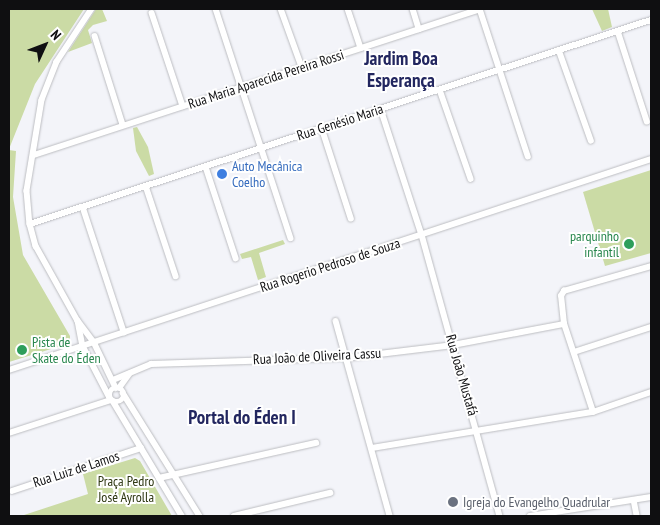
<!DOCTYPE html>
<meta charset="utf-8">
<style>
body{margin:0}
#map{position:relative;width:660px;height:525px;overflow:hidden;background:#f3f4f9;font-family:"PT Sans Narrow",sans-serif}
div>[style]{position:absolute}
.green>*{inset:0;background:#cbdba5}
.stream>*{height:2px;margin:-1px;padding:0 1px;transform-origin:1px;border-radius:1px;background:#5fe4ef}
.roads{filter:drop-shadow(0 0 1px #bcbdc1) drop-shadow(0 0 1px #bcbdc1)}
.street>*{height:5.5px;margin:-2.75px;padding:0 2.75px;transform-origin:2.75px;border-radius:2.75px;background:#fff}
.street>.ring{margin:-2.75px;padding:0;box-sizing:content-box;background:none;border:5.5px solid #fff;border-radius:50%}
.dots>*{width:14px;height:14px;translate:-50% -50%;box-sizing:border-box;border:2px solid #fff;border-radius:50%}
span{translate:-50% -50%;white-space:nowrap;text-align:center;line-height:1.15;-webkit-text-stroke:4px #fff;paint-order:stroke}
.street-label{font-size:14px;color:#0f0f11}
.shop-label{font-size:14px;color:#366cbe}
.left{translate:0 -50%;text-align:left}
.leisure-label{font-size:14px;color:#27864d}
.right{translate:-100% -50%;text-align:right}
.park-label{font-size:14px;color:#2d3611}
.worship-label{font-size:14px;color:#5b616d}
.district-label{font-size:19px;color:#22265f;font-weight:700}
.frame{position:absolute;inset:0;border:10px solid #0f0f11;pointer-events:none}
.north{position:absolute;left:20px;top:20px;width:50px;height:50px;-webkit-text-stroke:4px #fff;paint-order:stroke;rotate:47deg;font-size:14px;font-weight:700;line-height:20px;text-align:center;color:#0f0f11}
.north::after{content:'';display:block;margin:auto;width:18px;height:22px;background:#0f0f11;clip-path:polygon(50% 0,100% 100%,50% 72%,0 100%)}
</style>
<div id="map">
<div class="green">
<i style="clip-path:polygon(9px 9px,84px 9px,35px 84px,9px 149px)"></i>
<i style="clip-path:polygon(96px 9px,102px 9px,107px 21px,93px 25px,88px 30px,92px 43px,68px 52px)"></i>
<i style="clip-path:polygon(592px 9px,608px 9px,612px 27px,602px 31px)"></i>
<i style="clip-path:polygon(137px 127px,148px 147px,154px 174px,149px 176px,136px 151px,133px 128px)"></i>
<i style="clip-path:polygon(9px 150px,16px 151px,13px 197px,23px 255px,70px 336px,70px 342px,64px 345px,9px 362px)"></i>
<i style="clip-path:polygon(651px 170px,651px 253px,605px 266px,583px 192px)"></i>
<i style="clip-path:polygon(283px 240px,285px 244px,259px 253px,266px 277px,258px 280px,251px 257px,242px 259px,240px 254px)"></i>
<i style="clip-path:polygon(135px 458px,140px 461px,172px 516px,21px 516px,88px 494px,83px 474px)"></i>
</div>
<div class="stream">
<i style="left:9px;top:16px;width:2px;rotate:90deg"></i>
<i style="left:9px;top:25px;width:18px;rotate:90deg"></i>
</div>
<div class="roads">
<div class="street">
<i style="left:92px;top:9px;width:64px;rotate:123.4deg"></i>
<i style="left:57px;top:62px;width:41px;rotate:111.5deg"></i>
<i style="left:42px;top:100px;width:92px;rotate:99.4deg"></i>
<i style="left:27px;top:191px;width:33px;rotate:85deg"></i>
<i style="left:30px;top:224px;width:23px;rotate:75deg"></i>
<i style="left:36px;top:246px;width:86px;rotate:60.8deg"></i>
<i style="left:78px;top:321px;width:26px;rotate:53deg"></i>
<i style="left:94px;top:342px;width:51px;rotate:64.4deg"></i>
<i style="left:216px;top:9px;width:241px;rotate:71.9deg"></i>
<i style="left:281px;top:9px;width:62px;rotate:70.1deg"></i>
<i style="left:348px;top:9px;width:41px;rotate:71.6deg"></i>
<i style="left:413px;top:9px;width:21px;rotate:73deg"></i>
<i style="left:480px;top:9px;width:155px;rotate:71.9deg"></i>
<i style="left:152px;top:13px;width:98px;rotate:71.6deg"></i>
<i style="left:618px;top:31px;width:95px;rotate:72.1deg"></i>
<i style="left:95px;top:36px;width:93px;rotate:72.5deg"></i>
<i style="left:559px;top:50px;width:96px;rotate:70.4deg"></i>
<i style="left:440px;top:90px;width:94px;rotate:70.8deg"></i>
<i style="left:381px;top:109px;width:133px;rotate:72deg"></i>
<i style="left:422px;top:235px;width:292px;rotate:74.5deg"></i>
<i style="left:322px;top:128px;width:95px;rotate:72.1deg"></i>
<i style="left:34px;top:155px;width:469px;rotate:-18.1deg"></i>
<i style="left:206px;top:167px;width:96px;rotate:71.8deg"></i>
<i style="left:146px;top:186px;width:95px;rotate:71.6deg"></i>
<i style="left:83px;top:207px;width:132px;rotate:71.8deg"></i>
<i style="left:30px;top:224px;width:654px;rotate:-18.19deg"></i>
<i style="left:78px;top:321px;width:25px;rotate:79deg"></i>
<i style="left:83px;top:346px;width:59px;rotate:62.6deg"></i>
<i style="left:336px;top:321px;width:202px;rotate:74.5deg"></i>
<i style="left:574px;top:352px;width:81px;rotate:-18deg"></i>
<i style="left:9px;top:370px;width:676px;rotate:-18.19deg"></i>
<i style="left:113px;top:380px;width:41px;rotate:-22.8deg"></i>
<i style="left:151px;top:364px;width:195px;rotate:-1.8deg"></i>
<i style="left:346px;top:358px;width:108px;rotate:-6.9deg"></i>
<i style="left:453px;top:345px;width:113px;rotate:-10.7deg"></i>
<i style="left:119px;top:388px;width:17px;rotate:-54deg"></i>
<i class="ring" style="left:110px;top:388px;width:8.5px;height:8.5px"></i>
<i style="left:123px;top:393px;width:145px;rotate:58deg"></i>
<i style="left:113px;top:401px;width:134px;rotate:59deg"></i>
<i style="left:593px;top:412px;width:93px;rotate:-108.2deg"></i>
<i style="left:564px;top:324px;width:28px;rotate:-96deg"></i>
<i style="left:561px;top:296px;width:6px;rotate:-59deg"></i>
<i style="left:564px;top:291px;width:91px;rotate:-16deg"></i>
<i style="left:9px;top:433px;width:107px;rotate:-17.9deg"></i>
<i style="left:372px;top:448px;width:224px;rotate:-9.3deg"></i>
<i style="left:593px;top:412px;width:61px;rotate:-19deg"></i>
<i style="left:159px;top:478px;width:161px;rotate:-12.6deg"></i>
<i style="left:12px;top:491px;width:136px;rotate:-18.4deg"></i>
<i style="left:634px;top:500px;width:16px;rotate:79deg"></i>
<i style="left:234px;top:516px;width:99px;rotate:-13.5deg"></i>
<i style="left:530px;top:516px;width:122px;rotate:-8.9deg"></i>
</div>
</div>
<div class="dots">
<i style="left:222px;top:174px;background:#3f7fe0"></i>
<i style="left:629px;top:244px;background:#2e9e5b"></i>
<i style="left:22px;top:350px;background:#2e9e5b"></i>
<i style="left:453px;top:502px;background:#6b7280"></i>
</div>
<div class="street-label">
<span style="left:266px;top:79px;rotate:-18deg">Rua Maria Aparecida Pereira Rossi</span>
<span style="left:340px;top:122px;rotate:-18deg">Rua Genésio Maria</span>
<span style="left:330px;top:265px;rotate:-18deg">Rua Rogerio Pedroso de Souza</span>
<span style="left:317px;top:356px;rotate:-3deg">Rua João de Oliveira Cassu</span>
<span style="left:462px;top:375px;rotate:74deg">Rua João Mustafá</span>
<span style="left:76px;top:469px;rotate:-18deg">Rua Luiz de Lamos</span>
</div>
<div class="shop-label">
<span class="left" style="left:232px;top:174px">Auto Mecânica<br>Coelho</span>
</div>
<div class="leisure-label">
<span class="right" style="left:619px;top:244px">parquinho<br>infantil</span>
<span class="left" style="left:32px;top:350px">Pista de<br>Skate do Éden</span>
</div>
<div class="park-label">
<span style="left:126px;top:489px">Praça Pedro<br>José Ayrolla</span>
</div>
<div class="worship-label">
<span class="left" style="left:463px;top:502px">Igreja do Evangelho Quadrular</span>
</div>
<div class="district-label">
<span style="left:401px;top:70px">Jardim Boa<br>Esperança</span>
<span style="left:242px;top:418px">Portal do Éden I</span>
</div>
<div class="frame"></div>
<div class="north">N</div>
</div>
